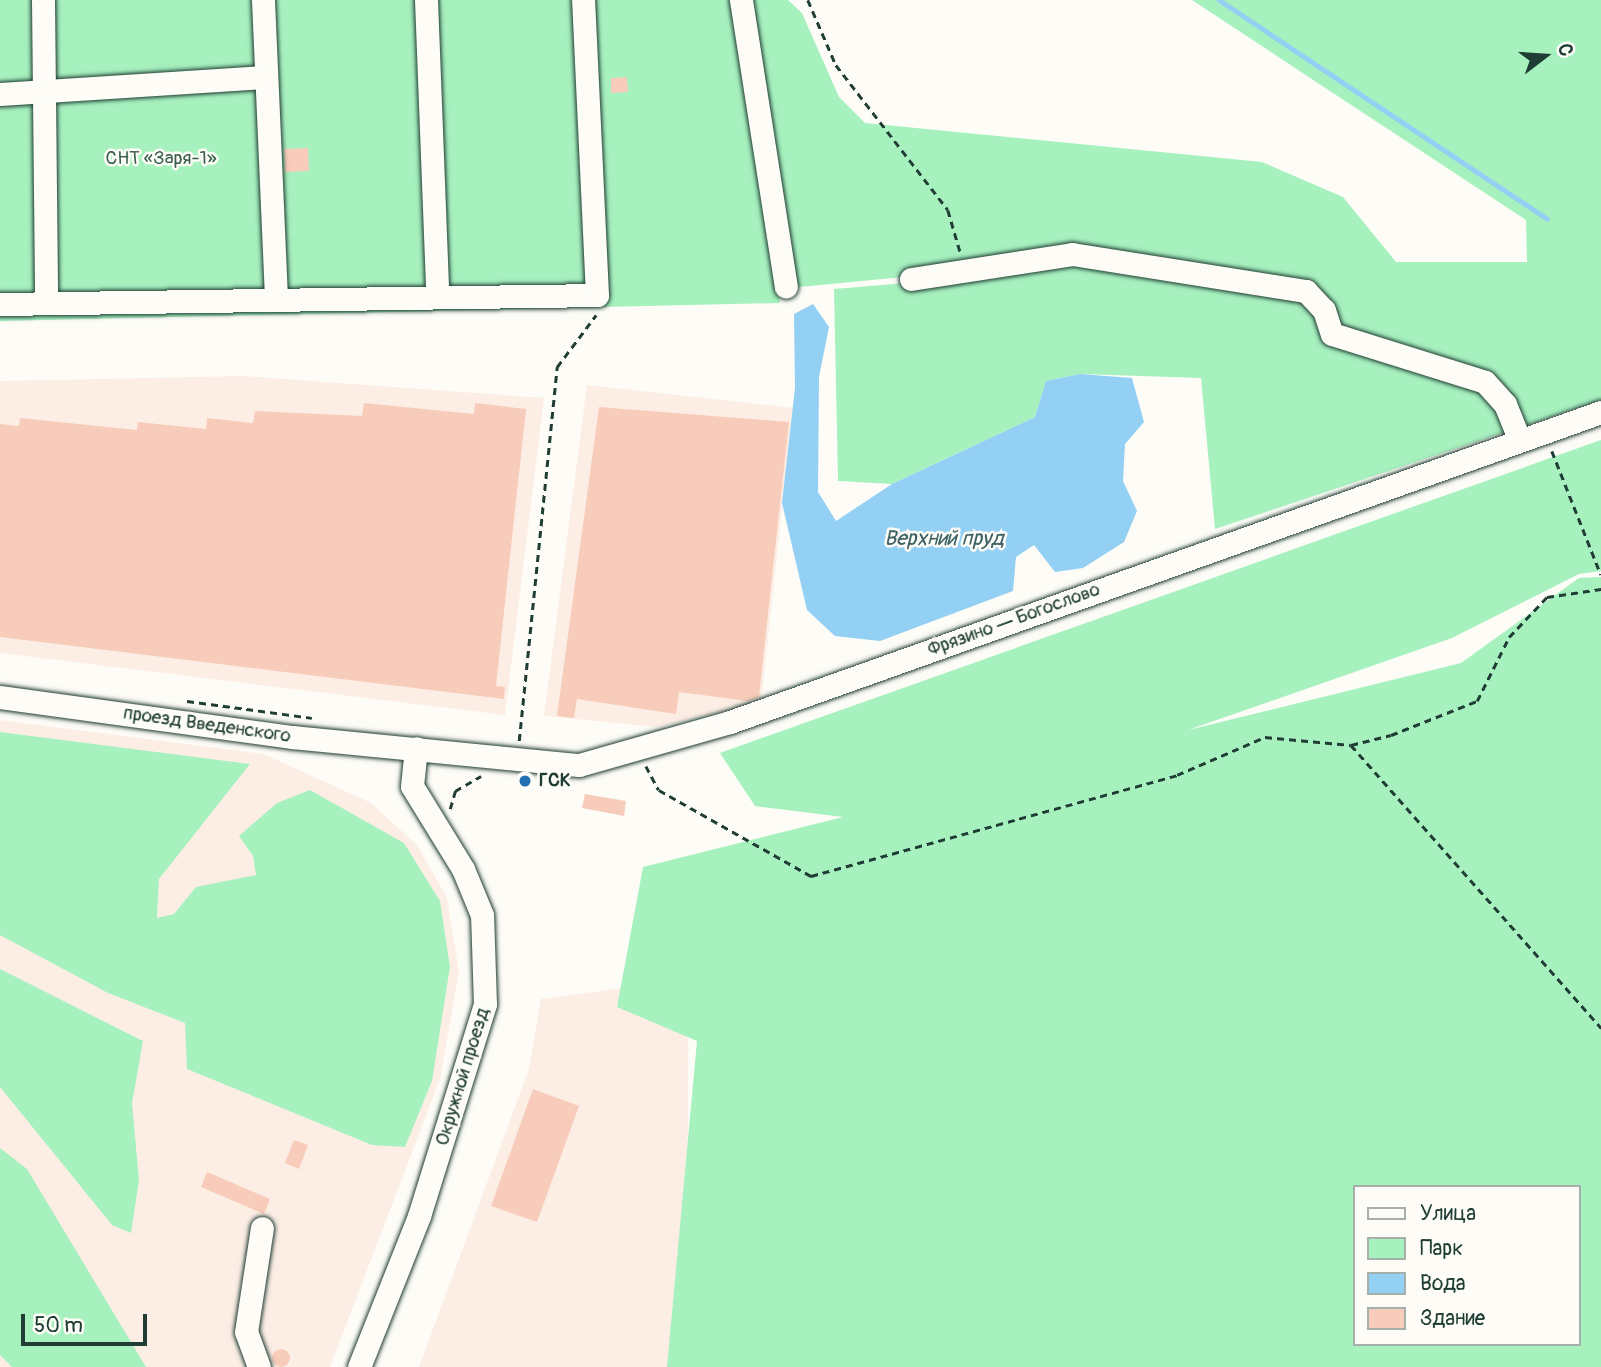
<!DOCTYPE html>
<meta charset="utf-8">
<style>
body{margin:0}
#map{position:relative;width:1601px;height:1367px;overflow:hidden;background:#fdfcf7;font-family:Pangolin,sans-serif}
div>[style]{position:absolute}
.built>*{inset:0;background:#fceee5}
.green>*{inset:0;background:#a7f1bf}
.water>*{inset:0;background:#94cff4}
.stream>*{height:5px;margin:-2.5px;padding:0 2.5px;transform-origin:2.5px;border-radius:2.5px;background:#94cff4}
.building>*{inset:0;background:#f8ccba}
.round{border-radius:50%}
.path>*{height:2.5px;margin-top:-1.25px;transform-origin:0;background:repeating-linear-gradient(90deg,#1f3d34 0 7px,transparent 0 12px)}
.roads{filter:drop-shadow(0 0 2px #1f3d34) drop-shadow(0 0 2px #1f3d34)}
.minor>*{height:23px;margin:-11.5px;padding:0 11.5px;transform-origin:11.5px;border-radius:11.5px;background:#fdfcf7}
.dots>*{width:19px;height:19px;translate:-50% -50%;box-sizing:border-box;border:4px solid #fdfcf7;border-radius:50%}
span{translate:-50% -50%;white-space:nowrap;text-align:center;line-height:1.15;-webkit-text-stroke:5px #fdfcf7;paint-order:stroke}
.park-label{font-size:19px;color:#3a6150}
.street-label{font-size:19px;color:#1f3d34}
.poi-label{font-size:19px;color:#1f3d34;font-weight:700}
.left{translate:0 -50%;text-align:left}
.water-label{font-size:21px;color:#3c6264;font-style:italic}
.legend{position:absolute;left:1353px;top:1185px;width:228px;height:161px;box-sizing:border-box;background:#fdfcf7;border:2px solid #a4b0a9;margin:0;padding:9px 12px;list-style:none;font-size:21px;color:#1f3d34}
.legend li{display:flex;align-items:center;gap:14px;height:35px}
.legend b{width:35px;border:2px solid #a4b0a9}
.north{position:absolute;left:1510px;top:21px;width:70px;height:70px;-webkit-text-stroke:5px #fdfcf7;paint-order:stroke;rotate:73deg;font-size:19px;font-weight:700;line-height:28px;text-align:center;color:#1f3d34}
.north::after{content:'';display:block;margin:auto;width:24px;height:32px;background:#1f3d34;clip-path:polygon(50% 0,100% 100%,50% 72%,0 100%)}
.scale{position:absolute;left:21px;top:1314px;width:126px;height:32px;box-sizing:border-box;border:4px solid #1f3d34;border-top:0;padding-left:9px;font-size:21px;line-height:24px;white-space:nowrap;color:#1f3d34;-webkit-text-stroke:5px #fdfcf7;paint-order:stroke}
</style>
<div id="map">
<div class="built">
<i style="clip-path:polygon(244px 376px,544px 398px,505px 715px,0 653px,0 381px)"></i>
<i style="clip-path:polygon(587px 385px,793px 408px,761px 703px,657px 727px,544px 716px)"></i>
<i style="clip-path:polygon(0 720px,264px 754px,371px 803px,417px 845px,447px 898px,459px 971px,440px 1079px,330px 1367px,0 1367px)"></i>
<i style="clip-path:polygon(632px 987px,688px 1017px,687px 1367px,419px 1367px,529px 1069px,541px 999px)"></i>
</div>
<div class="green">
<i style="clip-path:polygon(0 0,788px 0,802px 13px,839px 97px,865px 123px,1262px 162px,1343px 197px,1396px 262px,1527px 262px,1526px 220px,1192px 0,1601px 0,1601px 400px,1215px 529px,1201px 378px,1080px 374px,1046px 381px,1035px 417px,892px 484px,838px 481px,834px 289px,906px 283px,903px 277px,779px 289px,780px 303px,0 321px)"></i>
<i style="clip-path:polygon(evenodd,1601px 440px,1601px 571px,1579px 574px,1452px 638px,1188px 730px,1461px 663px,1579px 578px,1601px 577px,1601px 1367px,667px 1367px,697px 1041px,617px 1007px,643px 867px,843px 817px,755px 806px,720px 753px,1601px 440px,1354px 1187px,1578px 1187px,1578px 1344px,1354px 1344px,1354px 1187px)"></i>
<i style="clip-path:polygon(0 732px,250px 764px,159px 879px,157px 918px,174px 914px,196px 887px,256px 875px,253px 856px,239px 836px,277px 803px,310px 790px,404px 843px,440px 901px,450px 967px,432px 1081px,405px 1147px,372px 1145px,187px 1069px,185px 1023px,108px 993px,0 935px)"></i>
<i style="clip-path:polygon(0 969px,143px 1041px,132px 1103px,139px 1180px,131px 1233px,112px 1225px,0 1087px)"></i>
<i style="clip-path:polygon(0 1148px,27px 1169px,146px 1367px,12px 1367px,0 1355px)"></i>
</div>
<div class="water">
<i style="clip-path:polygon(813px 304px,829px 327px,819px 377px,818px 492px,836px 521px,892px 484px,1035px 417px,1046px 381px,1080px 374px,1132px 378px,1144px 422px,1125px 444px,1123px 481px,1137px 511px,1124px 542px,1083px 568px,1055px 572px,1034px 545px,1016px 557px,1013px 591px,880px 641px,835px 636px,807px 610px,782px 503px,795px 388px,794px 314px)"></i>
</div>
<div class="stream">
<i style="left:1219px;top:0;width:394px;rotate:33.7deg"></i>
</div>
<div class="building">
<i style="clip-path:polygon(627px 77px,628px 92px,611px 93px,611px 78px)"></i>
<i style="clip-path:polygon(308px 148px,309px 171px,285px 172px,284px 149px)"></i>
<i style="clip-path:polygon(364px 403px,474px 414px,475px 403px,526px 409px,496px 686px,505px 687px,504px 699px,0 637px,0 424px,19px 426px,20px 418px,137px 430px,138px 422px,206px 429px,207px 418px,253px 423px,255px 411px,362px 416px)"></i>
<i style="clip-path:polygon(599px 407px,789px 422px,759px 697px,747px 701px,679px 692px,676px 714px,577px 699px,574px 718px,557px 716px)"></i>
<i style="clip-path:polygon(585px 794px,626px 801px,624px 816px,582px 808px)"></i>
<i style="clip-path:polygon(533px 1089px,579px 1106px,537px 1222px,491px 1206px)"></i>
<i style="clip-path:polygon(294px 1140px,308px 1145px,299px 1169px,285px 1163px)"></i>
<i style="clip-path:polygon(207px 1172px,270px 1199px,264px 1214px,201px 1187px)"></i>
<i class="round" style="left:272px;top:1349px;width:18px;height:18px"></i>
</div>
<div class="path">
<i style="left:808px;top:0;width:71px;rotate:66.7deg"></i>
<i style="left:836px;top:65px;width:183px;rotate:52.3deg"></i>
<i style="left:948px;top:210px;width:43px;rotate:73.7deg"></i>
<i style="left:1552px;top:451px;width:133px;rotate:68.4deg"></i>
<i style="left:187px;top:701px;width:126px;rotate:7.7deg"></i>
<i style="left:519px;top:741px;width:376px;rotate:-84.2deg"></i>
<i style="left:557px;top:367px;width:65px;rotate:-53.1deg"></i>
<i style="left:1351px;top:745px;width:378px;rotate:48.5deg"></i>
<i style="left:646px;top:766px;width:27px;rotate:62deg"></i>
<i style="left:659px;top:790px;width:175px;rotate:29.5deg"></i>
<i style="left:811px;top:876px;width:380px;rotate:-15.4deg"></i>
<i style="left:1177px;top:775px;width:96px;rotate:-23.4deg"></i>
<i style="left:1265px;top:737px;width:86px;rotate:5.3deg"></i>
<i style="left:1351px;top:745px;width:41px;rotate:-14deg"></i>
<i style="left:1391px;top:735px;width:92px;rotate:-21.6deg"></i>
<i style="left:1477px;top:701px;width:72px;rotate:-63.4deg"></i>
<i style="left:1509px;top:637px;width:55px;rotate:-46.5deg"></i>
<i style="left:1547px;top:597px;width:55px;rotate:-8.4deg"></i>
<i style="left:450px;top:809px;width:19px;rotate:-74deg"></i>
<i style="left:455px;top:791px;width:30px;rotate:-30deg"></i>
</div>
<div class="roads">
<div class="minor">
<i style="left:43px;top:0;width:302px;rotate:89.4deg"></i>
<i style="left:263px;top:0;width:298px;rotate:87.5deg"></i>
<i style="left:426px;top:0;width:293px;rotate:87.8deg"></i>
<i style="left:741px;top:0;width:290px;rotate:81.1deg"></i>
<i style="left:0;top:94px;width:265px;rotate:-3.7deg"></i>
<i style="left:911px;top:279px;width:163px;rotate:-8.8deg"></i>
<i style="left:1072px;top:254px;width:237px;rotate:9deg"></i>
<i style="left:1306px;top:291px;width:26px;rotate:47deg"></i>
<i style="left:1324px;top:310px;width:25px;rotate:72deg"></i>
<i style="left:1332px;top:334px;width:160px;rotate:17.4deg"></i>
<i style="left:1485px;top:382px;width:30px;rotate:48deg"></i>
<i style="left:1505px;top:404px;width:38px;rotate:68deg"></i>
<i style="left:0;top:304px;width:597px;rotate:-0.86deg"></i>
<i style="left:597px;top:295px;width:295px;rotate:-92.7deg"></i>
<i style="left:0;top:697px;width:295px;rotate:7.8deg"></i>
<i style="left:292px;top:737px;width:288px;rotate:5.6deg"></i>
<i style="left:579px;top:765px;width:157px;rotate:-15.9deg"></i>
<i style="left:730px;top:722px;width:925px;rotate:-19.59deg"></i>
<i style="left:259px;top:1367px;width:37px;rotate:-110deg"></i>
<i style="left:246px;top:1332px;width:105px;rotate:-81.3deg"></i>
<i style="left:359px;top:1367px;width:162px;rotate:-68.3deg"></i>
<i style="left:419px;top:1216px;width:222px;rotate:-72.7deg"></i>
<i style="left:485px;top:1004px;width:89px;rotate:-91.9deg"></i>
<i style="left:482px;top:915px;width:50px;rotate:-112.4deg"></i>
<i style="left:463px;top:869px;width:97px;rotate:-121.6deg"></i>
<i style="left:412px;top:786px;width:38px;rotate:-84deg"></i>
</div>
</div>
<div class="dots">
<i style="left:525px;top:781px;background:#1f6fb2"></i>
</div>
<div class="park-label">
<span style="left:161px;top:159px">СНТ «Заря-1»</span>
</div>
<div class="street-label">
<span style="left:1014px;top:620px;rotate:-20deg">Фрязино — Богослово</span>
<span style="left:207px;top:725px;rotate:8deg">проезд Введенского</span>
<span style="left:463px;top:1077px;rotate:-73deg">Окружной проезд</span>
</div>
<div class="poi-label">
<span class="left" style="left:539px;top:781px">ГСК</span>
</div>
<div class="water-label">
<span style="left:944px;top:539px">Верхний пруд</span>
</div>
<ul class="legend">
<li><b style="height:9px;background:#fdfcf7"></b>Улица</li>
<li><b style="height:19px;background:#a7f1bf"></b>Парк</li>
<li><b style="height:19px;background:#94cff4"></b>Вода</li>
<li><b style="height:19px;background:#f8ccba"></b>Здание</li>
</ul>
<div class="north">С</div>
<div class="scale">50 m</div>
</div>
